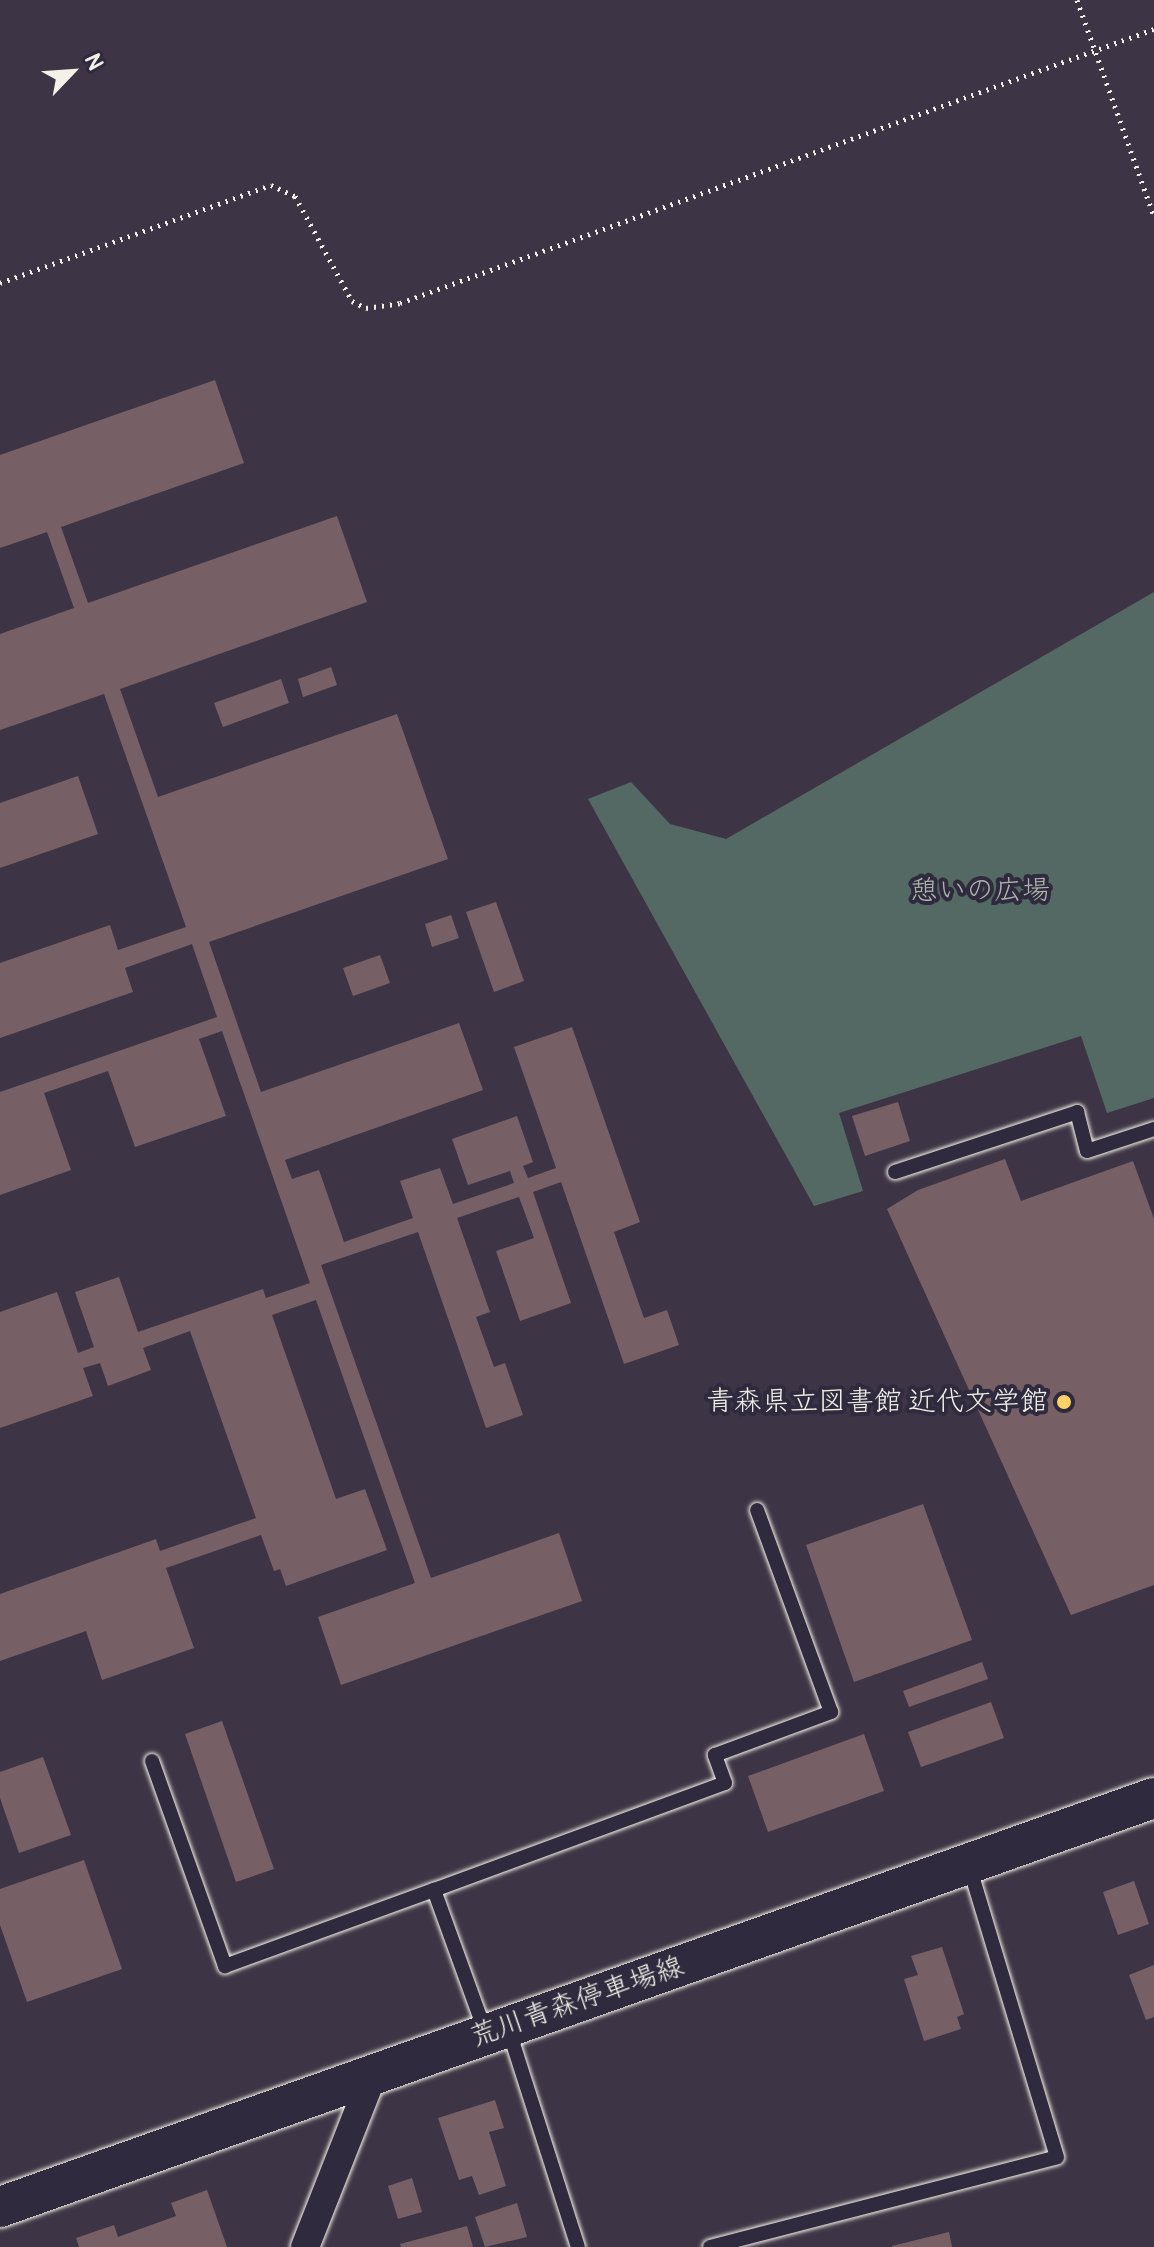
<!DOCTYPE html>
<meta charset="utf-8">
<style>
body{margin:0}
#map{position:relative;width:1154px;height:2247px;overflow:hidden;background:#3d3545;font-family:Pangolin,"Klee One",sans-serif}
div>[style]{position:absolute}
.green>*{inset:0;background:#546964}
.building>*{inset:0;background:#776065}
.path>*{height:5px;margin-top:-2.5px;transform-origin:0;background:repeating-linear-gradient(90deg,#f4f1e8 0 2px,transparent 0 8px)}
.roads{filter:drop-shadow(0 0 2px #f4f1e8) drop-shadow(0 0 2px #f4f1e8)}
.lane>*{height:14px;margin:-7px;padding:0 7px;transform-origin:7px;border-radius:7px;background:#2f2a3d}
.street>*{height:28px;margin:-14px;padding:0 14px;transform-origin:14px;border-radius:14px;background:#2f2a3d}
.secondary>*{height:40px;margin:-20px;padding:0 20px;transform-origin:20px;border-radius:20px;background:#2f2a3d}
.dots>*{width:22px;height:22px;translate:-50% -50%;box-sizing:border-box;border:4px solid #2f2a3d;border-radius:50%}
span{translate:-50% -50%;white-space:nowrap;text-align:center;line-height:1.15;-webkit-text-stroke:8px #2f2a3d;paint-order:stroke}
.park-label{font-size:28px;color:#acb4ad}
.poi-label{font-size:28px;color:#f4f1e8}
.right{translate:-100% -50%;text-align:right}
.street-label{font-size:28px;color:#f4f1e8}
.north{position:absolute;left:32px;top:32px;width:80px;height:80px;-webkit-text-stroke:6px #2f2a3d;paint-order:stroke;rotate:65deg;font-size:22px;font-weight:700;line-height:32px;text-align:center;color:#f4f1e8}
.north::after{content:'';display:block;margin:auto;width:28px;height:36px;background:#f4f1e8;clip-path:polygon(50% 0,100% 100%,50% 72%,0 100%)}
</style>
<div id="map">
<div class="green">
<i style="clip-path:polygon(1154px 592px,1154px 1098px,1107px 1113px,1081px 1036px,839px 1113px,863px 1191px,814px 1206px,588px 799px,631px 782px,670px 824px,726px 839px)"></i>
</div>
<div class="building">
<i style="clip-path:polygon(215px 380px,244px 463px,61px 527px,88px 603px,337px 516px,367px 602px,120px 689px,158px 797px,397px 714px,448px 859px,209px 942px,261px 1092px,459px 1023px,483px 1090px,285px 1160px,292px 1179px,319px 1170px,344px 1242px,413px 1218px,400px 1181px,440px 1168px,453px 1204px,514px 1183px,510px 1171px,468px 1185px,452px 1139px,517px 1116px,533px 1162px,523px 1166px,528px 1178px,556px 1168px,514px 1047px,572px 1027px,640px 1222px,614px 1232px,644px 1318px,667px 1310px,679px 1345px,624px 1364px,561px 1182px,533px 1192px,571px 1303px,520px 1321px,496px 1251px,534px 1238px,519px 1197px,457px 1218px,490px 1312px,476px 1317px,494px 1367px,505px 1363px,523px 1415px,486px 1428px,418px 1232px,321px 1265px,431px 1578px,559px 1533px,582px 1601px,341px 1685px,318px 1617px,415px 1583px,316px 1300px,272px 1315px,336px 1499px,365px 1489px,387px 1550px,286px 1586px,280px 1569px,274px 1571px,261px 1535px,166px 1568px,194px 1648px,102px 1680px,86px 1631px,0 1661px,0 1594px,156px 1539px,160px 1551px,256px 1518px,190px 1331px,143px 1348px,151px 1370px,108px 1386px,100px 1363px,83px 1368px,93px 1396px,0 1428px,0 1312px,57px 1292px,78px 1353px,94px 1347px,75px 1292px,119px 1277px,138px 1332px,263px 1289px,266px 1298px,310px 1283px,222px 1031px,199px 1039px,226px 1116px,135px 1147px,108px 1071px,44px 1093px,71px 1170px,0 1195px,0 1092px,217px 1017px,192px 944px,125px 968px,133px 992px,0 1038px,0 963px,110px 925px,118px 950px,186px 927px,104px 694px,0 730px,0 634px,74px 608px,47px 532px,0 548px,0 455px)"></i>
<i style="clip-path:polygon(331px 667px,337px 685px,303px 697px,298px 679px)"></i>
<i style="clip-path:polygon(281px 679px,289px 703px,223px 727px,214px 703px)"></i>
<i style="clip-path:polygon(78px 776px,98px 834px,0 868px,0 803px)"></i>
<i style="clip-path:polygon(496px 902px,524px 981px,494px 992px,466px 912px)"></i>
<i style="clip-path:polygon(451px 915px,459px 938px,432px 947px,425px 924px)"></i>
<i style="clip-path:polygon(380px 955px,390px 983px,353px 996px,343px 968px)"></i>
<i style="clip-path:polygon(898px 1102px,910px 1141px,865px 1156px,852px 1116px)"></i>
<i style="clip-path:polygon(1005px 1159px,1021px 1201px,1133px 1161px,1154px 1219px,1154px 1585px,1071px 1615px,887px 1209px,918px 1190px)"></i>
<i style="clip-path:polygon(923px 1504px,972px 1640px,854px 1682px,806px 1545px)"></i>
<i style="clip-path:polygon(982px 1662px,988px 1679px,909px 1707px,903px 1691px)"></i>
<i style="clip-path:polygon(991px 1702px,1004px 1738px,921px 1767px,908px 1732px)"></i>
<i style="clip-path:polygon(222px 1721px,274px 1869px,236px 1882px,185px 1734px)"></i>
<i style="clip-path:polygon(864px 1734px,884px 1791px,768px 1832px,748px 1776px)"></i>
<i style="clip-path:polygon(43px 1757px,71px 1835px,19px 1853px,0 1798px,0 1772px)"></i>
<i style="clip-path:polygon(84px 1860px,122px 1969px,27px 2002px,0 1925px,0 1889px)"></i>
<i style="clip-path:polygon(1134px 1881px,1149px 1924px,1118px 1935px,1103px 1892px)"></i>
<i style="clip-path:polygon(942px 1947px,964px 2014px,957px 2017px,961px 2029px,924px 2041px,904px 1979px,918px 1975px,911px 1956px)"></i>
<i style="clip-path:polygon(1154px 1965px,1154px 2017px,1146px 2020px,1129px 1975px)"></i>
<i style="clip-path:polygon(495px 2100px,504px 2128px,489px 2132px,506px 2186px,479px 2195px,472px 2176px,459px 2180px,438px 2118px)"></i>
<i style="clip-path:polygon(412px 2178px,422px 2212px,398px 2219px,388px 2186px)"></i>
<i style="clip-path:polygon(207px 2190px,227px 2247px,79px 2247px,76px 2238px,114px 2225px,118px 2237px,176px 2216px,171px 2203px)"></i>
<i style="clip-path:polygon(517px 2203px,527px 2237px,485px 2247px,475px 2217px)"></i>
<i style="clip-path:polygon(467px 2226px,473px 2247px,401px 2247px,400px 2244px)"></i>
<i style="clip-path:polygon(949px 2232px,952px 2247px,892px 2247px,892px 2246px)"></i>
</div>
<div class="path">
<i style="left:1077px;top:0;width:229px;rotate:70.4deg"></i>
<i style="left:0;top:283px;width:288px;rotate:-19.9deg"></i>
<i style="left:271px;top:185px;width:26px;rotate:25deg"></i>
<i style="left:295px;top:196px;width:119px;rotate:61.5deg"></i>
<i style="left:352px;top:301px;width:16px;rotate:27deg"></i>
<i style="left:366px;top:308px;width:34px;rotate:-8deg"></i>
<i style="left:400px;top:303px;width:802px;rotate:-19.97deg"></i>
</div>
<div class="roads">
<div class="lane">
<i style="left:895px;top:1172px;width:192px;rotate:-18.2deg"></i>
<i style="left:1077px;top:1112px;width:40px;rotate:75.6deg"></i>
<i style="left:1087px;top:1151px;width:71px;rotate:-18.2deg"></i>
<i style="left:152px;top:1761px;width:218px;rotate:70.4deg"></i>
<i style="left:225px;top:1966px;width:222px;rotate:-20deg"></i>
<i style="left:434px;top:1890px;width:153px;rotate:70.1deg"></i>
<i style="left:434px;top:1890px;width:310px;rotate:-20.2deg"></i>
<i style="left:725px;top:1783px;width:30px;rotate:-110deg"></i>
<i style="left:715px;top:1755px;width:124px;rotate:-20.3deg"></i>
<i style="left:831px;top:1712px;width:215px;rotate:-110.1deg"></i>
<i style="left:509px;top:2031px;width:227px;rotate:72.3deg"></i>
<i style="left:710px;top:2247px;width:358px;rotate:-14.5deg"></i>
<i style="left:1057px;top:2157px;width:302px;rotate:-106.8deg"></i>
</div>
<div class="street">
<i style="left:305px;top:2247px;width:186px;rotate:-68.5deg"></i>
</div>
<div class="secondary">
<i style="left:0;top:2207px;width:1224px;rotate:-19.52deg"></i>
</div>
</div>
<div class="dots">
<i style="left:1064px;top:1402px;background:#ffd166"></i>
</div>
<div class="park-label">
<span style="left:980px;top:891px">憩いの広場</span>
</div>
<div class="poi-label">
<span class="right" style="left:1048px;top:1402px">青森県立図書館 近代文学館</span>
</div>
<div class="street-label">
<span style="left:577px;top:2002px;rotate:-19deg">荒川青森停車場線</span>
</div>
<div class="north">N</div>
</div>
